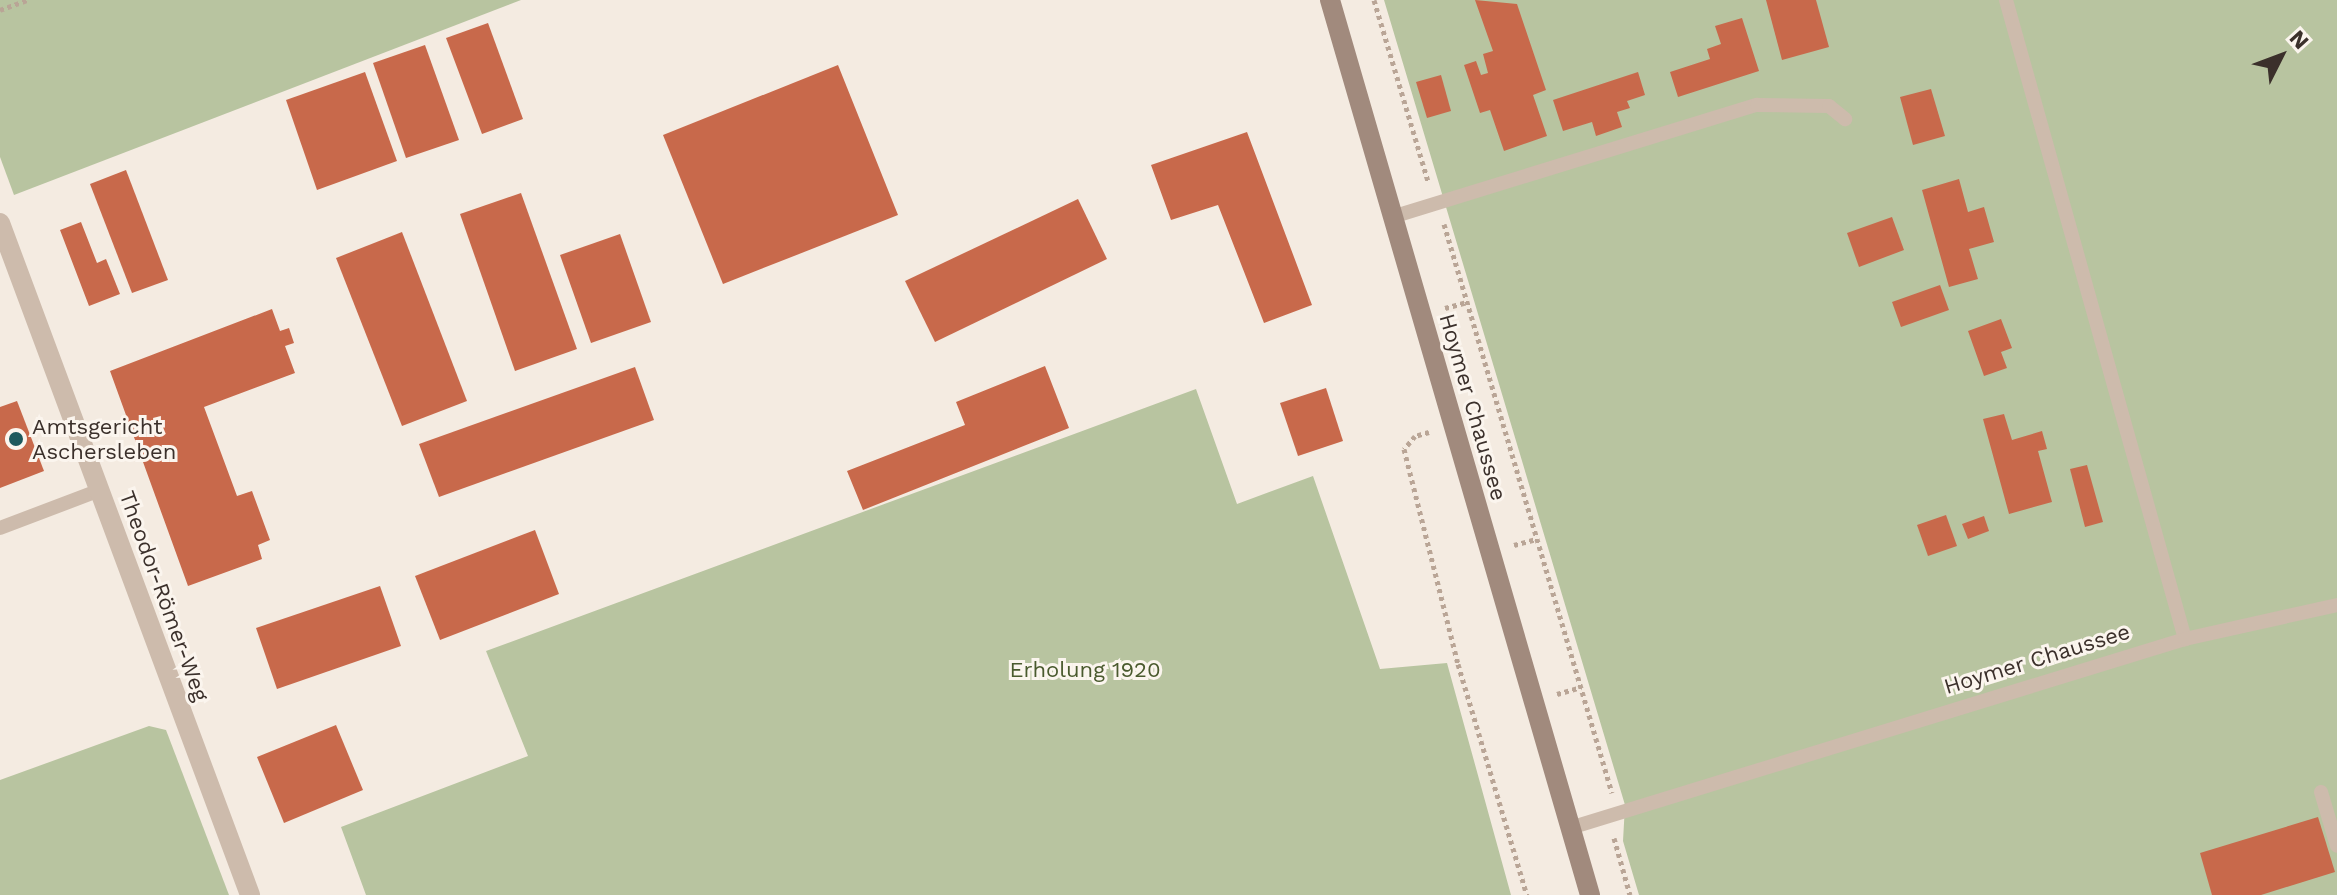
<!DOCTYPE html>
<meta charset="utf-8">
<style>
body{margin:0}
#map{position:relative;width:2337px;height:895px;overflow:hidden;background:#f4ebe1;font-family:"Work Sans",sans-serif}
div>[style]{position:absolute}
.green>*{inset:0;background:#b8c4a0}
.building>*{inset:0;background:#c8694b}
.path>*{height:5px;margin-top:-2.5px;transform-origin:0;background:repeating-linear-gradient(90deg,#b9a596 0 4px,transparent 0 8px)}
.lane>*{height:14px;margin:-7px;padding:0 7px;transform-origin:7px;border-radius:7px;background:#cdbbac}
.street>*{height:20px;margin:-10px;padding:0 10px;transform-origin:10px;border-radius:10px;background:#cdbbac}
.secondary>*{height:20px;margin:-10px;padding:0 10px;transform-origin:10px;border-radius:10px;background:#a18a7d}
.dots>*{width:22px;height:22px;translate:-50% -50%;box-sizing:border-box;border:4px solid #fbf5ee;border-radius:50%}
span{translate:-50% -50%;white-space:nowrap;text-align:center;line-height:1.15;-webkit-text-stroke:6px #fbf5ee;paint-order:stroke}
.street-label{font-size:22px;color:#3b302b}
.poi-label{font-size:22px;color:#3b302b}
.left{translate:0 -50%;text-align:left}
.park-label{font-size:22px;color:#4a5a2e}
.north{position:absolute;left:2241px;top:16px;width:80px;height:80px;-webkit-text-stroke:6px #fbf5ee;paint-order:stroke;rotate:48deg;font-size:22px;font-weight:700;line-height:32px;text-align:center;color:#3b302b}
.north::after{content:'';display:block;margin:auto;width:28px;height:36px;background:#3b302b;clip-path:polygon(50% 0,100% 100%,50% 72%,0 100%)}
</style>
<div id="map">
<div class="green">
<i style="clip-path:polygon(0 0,521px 0,14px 195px,0 157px)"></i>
<i style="clip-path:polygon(1384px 0,2337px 0,2337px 895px,1639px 895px,1623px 841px,1625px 805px)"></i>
<i style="clip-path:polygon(1196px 389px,1237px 504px,1313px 476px,1380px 669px,1447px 663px,1511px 895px,366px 895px,341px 827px,528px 756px,486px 651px)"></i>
<i style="clip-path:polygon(149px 726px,166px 730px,229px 895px,0 895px,0 780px)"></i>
</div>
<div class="building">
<i style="clip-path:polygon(1475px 0,1517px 4px,1546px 90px,1533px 95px,1547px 136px,1504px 151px,1490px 110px,1480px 113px,1464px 65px,1476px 61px,1481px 75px,1488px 73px,1483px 54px,1493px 51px)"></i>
<i style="clip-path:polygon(1766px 0,1816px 0,1829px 47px,1782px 60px)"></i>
<i style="clip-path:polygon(1742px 18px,1759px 71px,1678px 97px,1670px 72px,1710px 59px,1707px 49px,1721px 44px,1715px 26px)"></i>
<i style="clip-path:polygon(488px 23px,523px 119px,482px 134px,446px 38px)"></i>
<i style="clip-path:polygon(425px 45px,459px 140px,406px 158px,373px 63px)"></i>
<i style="clip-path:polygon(838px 65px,898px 215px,723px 284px,663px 135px)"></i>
<i style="clip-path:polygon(365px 72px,397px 161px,317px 190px,286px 100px)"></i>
<i style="clip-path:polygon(1638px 72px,1645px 95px,1627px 101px,1630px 108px,1617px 112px,1622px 127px,1596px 136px,1592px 122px,1563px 131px,1553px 100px)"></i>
<i style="clip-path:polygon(1441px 75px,1451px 111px,1427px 118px,1416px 82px)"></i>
<i style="clip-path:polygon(1931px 89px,1945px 136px,1913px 145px,1900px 97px)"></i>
<i style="clip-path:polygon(1247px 132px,1312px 305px,1264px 323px,1218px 205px,1171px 220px,1151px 165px)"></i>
<i style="clip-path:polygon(126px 170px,168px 280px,132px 293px,90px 184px)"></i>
<i style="clip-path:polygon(1959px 179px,1968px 212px,1984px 207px,1994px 242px,1969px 249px,1978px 279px,1949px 287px,1922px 190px)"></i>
<i style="clip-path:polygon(521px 193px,577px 349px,515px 371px,460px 214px)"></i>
<i style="clip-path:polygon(1078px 199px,1107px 259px,935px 342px,905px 281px)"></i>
<i style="clip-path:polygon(1892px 217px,1904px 250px,1859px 267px,1847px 233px)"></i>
<i style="clip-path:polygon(81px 222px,97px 263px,106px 259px,120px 294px,89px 306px,60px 230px)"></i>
<i style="clip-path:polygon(402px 232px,467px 401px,402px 426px,336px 258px)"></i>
<i style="clip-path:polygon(620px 234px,651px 322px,591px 343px,560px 255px)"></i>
<i style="clip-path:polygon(1940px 285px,1949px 310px,1901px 327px,1892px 302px)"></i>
<i style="clip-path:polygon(272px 309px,280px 331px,289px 328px,294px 343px,285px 346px,295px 373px,204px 407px,237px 496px,252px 491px,270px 540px,258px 545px,262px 559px,188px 586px,110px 371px)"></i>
<i style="clip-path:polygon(2001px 319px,2012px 348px,2001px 352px,2007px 368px,1984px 376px,1968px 331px)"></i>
<i style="clip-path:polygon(1045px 366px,1069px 428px,863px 510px,847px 471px,965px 425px,956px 402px)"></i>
<i style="clip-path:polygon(635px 367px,654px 420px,439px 497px,419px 444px)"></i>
<i style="clip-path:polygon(1326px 388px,1343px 441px,1298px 456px,1280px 403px)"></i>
<i style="clip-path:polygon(17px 401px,44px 471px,0 488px,0 407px)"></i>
<i style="clip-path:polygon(2004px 414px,2012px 440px,2042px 431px,2047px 449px,2038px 451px,2052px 502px,2009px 514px,1983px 419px)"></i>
<i style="clip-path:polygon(2087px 465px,2103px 522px,2085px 527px,2070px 469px)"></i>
<i style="clip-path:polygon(1946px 515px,1957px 546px,1928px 556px,1917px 525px)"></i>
<i style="clip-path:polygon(1984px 516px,1989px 531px,1968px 539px,1962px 524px)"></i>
<i style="clip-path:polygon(535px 530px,559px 594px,440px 640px,415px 576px)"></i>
<i style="clip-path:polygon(380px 586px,401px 646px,277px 689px,256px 628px)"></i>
<i style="clip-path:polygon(336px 725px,363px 790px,284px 823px,257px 757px)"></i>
<i style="clip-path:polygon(2318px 817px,2335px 872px,2261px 895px,2212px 895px,2200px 853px)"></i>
</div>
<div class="path">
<i style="left:1374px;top:0;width:189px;rotate:73.4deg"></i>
<i style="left:0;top:10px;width:30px;rotate:-20deg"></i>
<i style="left:1444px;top:224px;width:593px;rotate:73.55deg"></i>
<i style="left:1445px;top:308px;width:24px;rotate:-15deg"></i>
<i style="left:1429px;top:432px;width:15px;rotate:164deg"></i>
<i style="left:1415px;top:436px;width:17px;rotate:130deg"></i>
<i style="left:1404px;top:449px;width:222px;rotate:75.9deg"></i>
<i style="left:1458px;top:664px;width:241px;rotate:73.4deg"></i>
<i style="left:1514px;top:545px;width:24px;rotate:-15deg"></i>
<i style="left:1557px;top:694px;width:25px;rotate:-16deg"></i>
<i style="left:1614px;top:838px;width:59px;rotate:74.3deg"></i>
</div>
<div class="lane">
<i style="left:2006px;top:0;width:664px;rotate:74.35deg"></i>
<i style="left:1392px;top:217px;width:382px;rotate:-17.1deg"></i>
<i style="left:1757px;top:105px;width:72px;rotate:0.8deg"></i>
<i style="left:1829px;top:106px;width:21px;rotate:39deg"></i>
<i style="left:0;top:528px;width:107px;rotate:-20.8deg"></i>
<i style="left:2321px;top:792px;width:56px;rotate:73.5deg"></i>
<i style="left:1570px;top:828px;width:643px;rotate:-17.08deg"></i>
<i style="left:2185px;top:639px;width:156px;rotate:-12.6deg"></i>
</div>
<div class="street">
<i style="left:0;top:223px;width:717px;rotate:69.59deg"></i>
</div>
<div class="secondary">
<i style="left:1330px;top:0;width:932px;rotate:73.8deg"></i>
</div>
<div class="dots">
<i style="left:16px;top:439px;background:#1f5a5e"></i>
</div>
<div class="street-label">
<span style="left:1473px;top:407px;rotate:74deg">Hoymer Chaussee</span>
<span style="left:164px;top:596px;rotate:70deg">Theodor-Römer-Weg</span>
<span style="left:2037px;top:659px;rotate:-17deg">Hoymer Chaussee</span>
</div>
<div class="poi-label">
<span class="left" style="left:32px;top:439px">Amtsgericht<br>Aschersleben</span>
</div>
<div class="park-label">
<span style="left:1085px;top:670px">Erholung 1920</span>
</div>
<div class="north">N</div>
</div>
